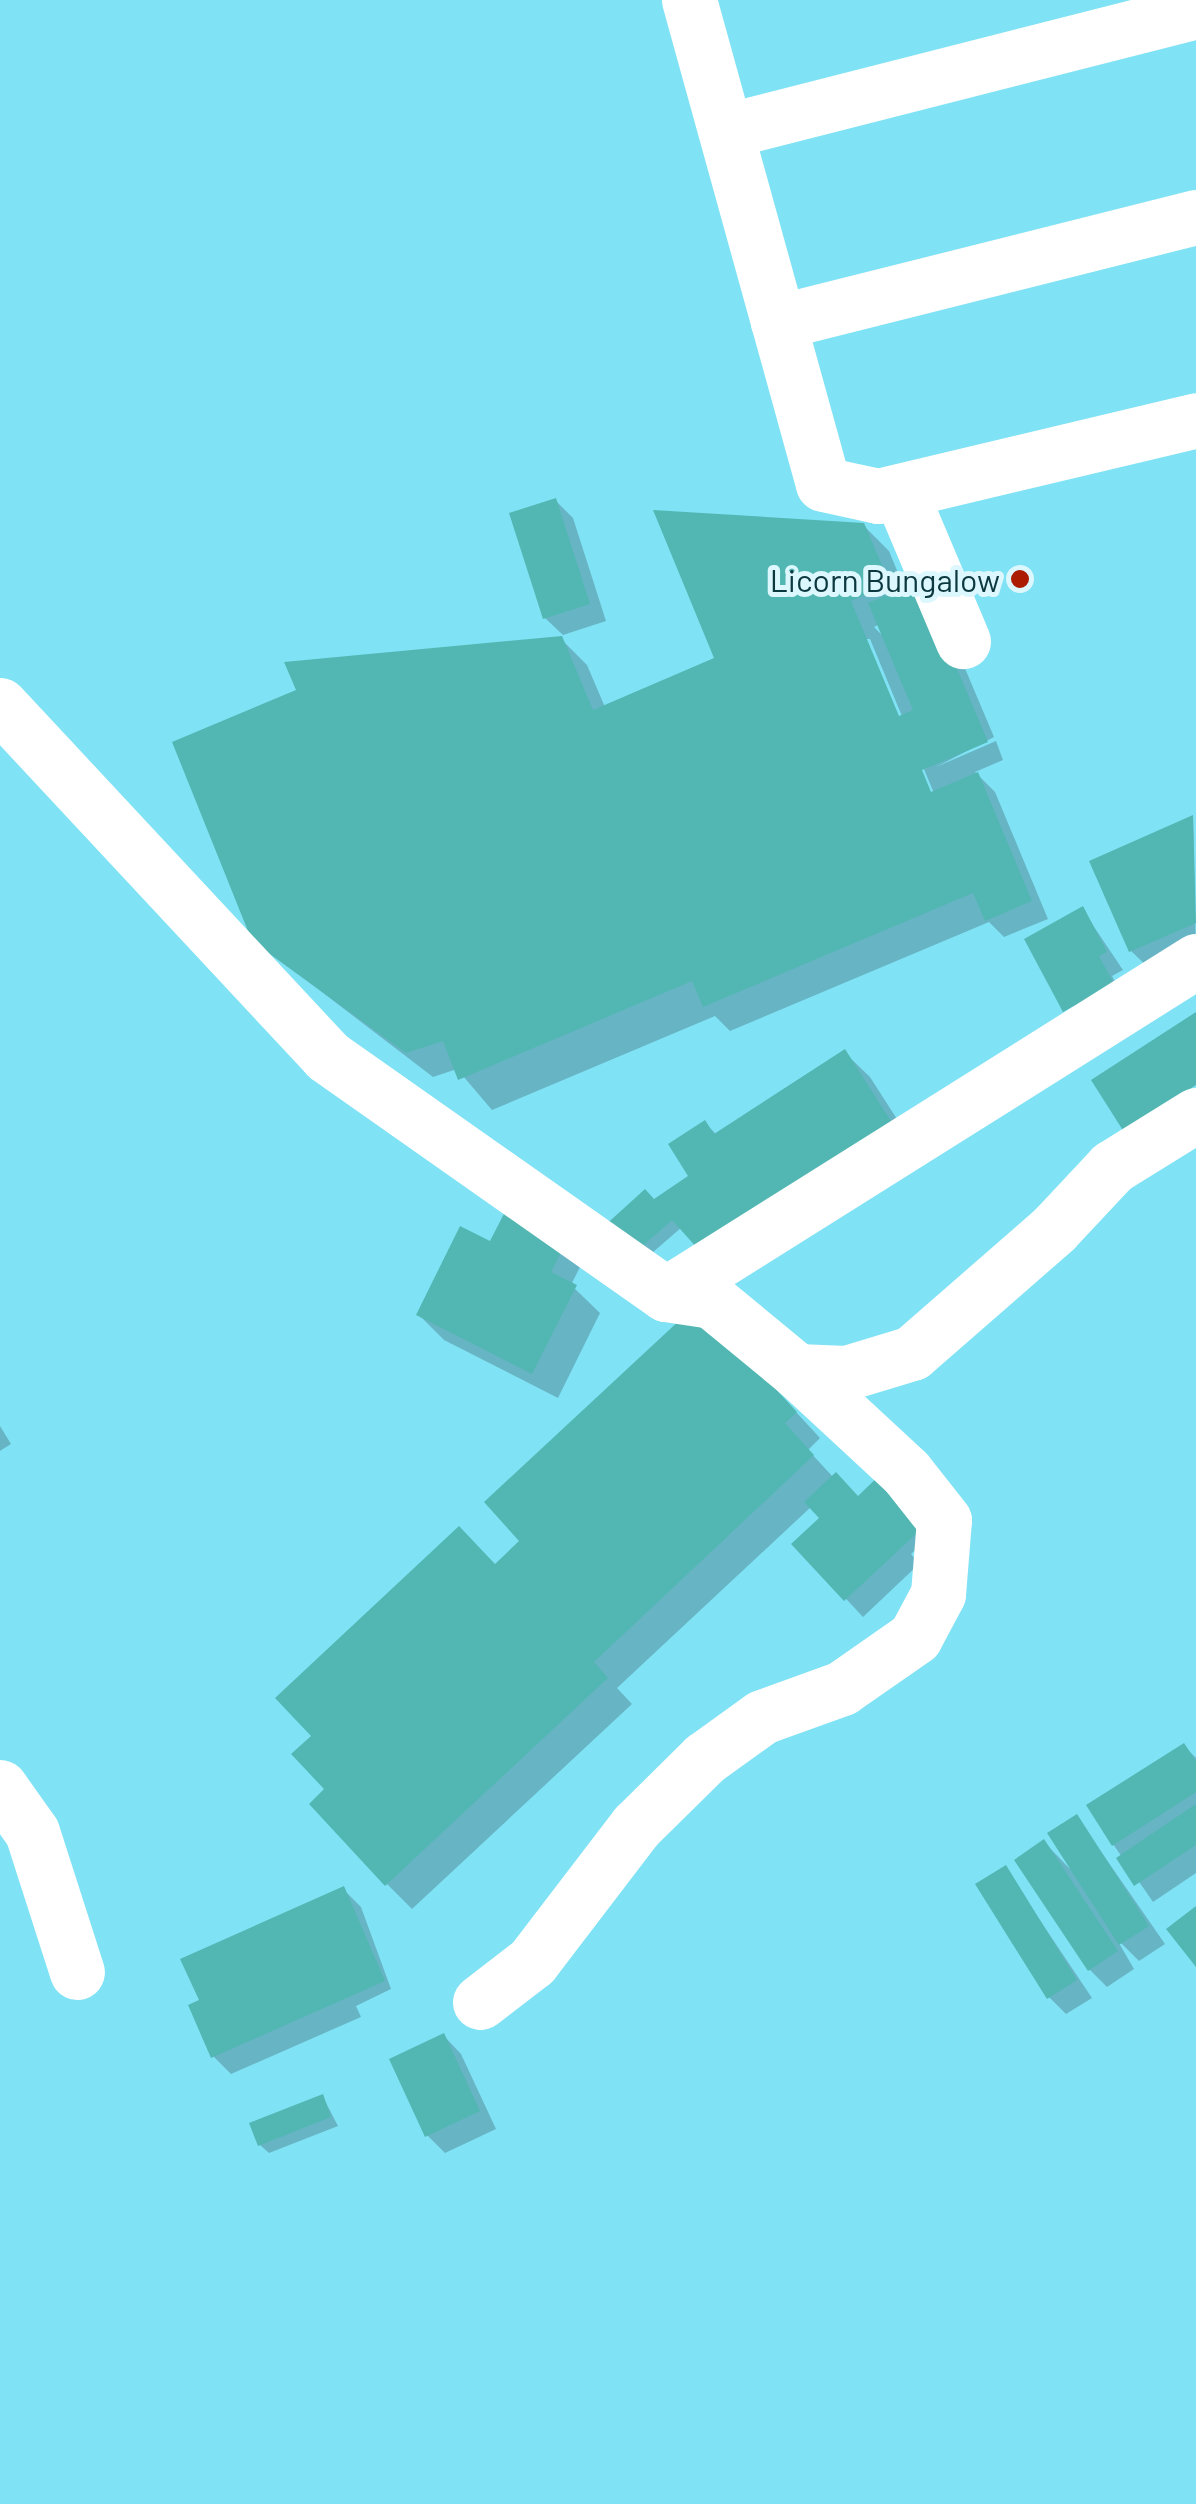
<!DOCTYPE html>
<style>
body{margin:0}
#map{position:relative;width:1196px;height:2504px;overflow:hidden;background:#80e2f5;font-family:Barlow,sans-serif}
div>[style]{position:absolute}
.shadow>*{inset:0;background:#0003}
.building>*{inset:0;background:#52b7b3}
.minor>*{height:55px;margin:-27.5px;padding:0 27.5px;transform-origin:27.5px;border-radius:27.5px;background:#fff}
.dots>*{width:28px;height:28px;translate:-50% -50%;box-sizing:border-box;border:5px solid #dcf7fd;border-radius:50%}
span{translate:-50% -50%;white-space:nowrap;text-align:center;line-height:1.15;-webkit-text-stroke:10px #dcf7fd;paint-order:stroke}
.poi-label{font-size:32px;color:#0c383f}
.right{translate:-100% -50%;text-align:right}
</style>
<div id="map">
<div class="shadow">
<i style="clip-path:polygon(555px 500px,573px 518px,606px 621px,563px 635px,545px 618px)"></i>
<i style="clip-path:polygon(evenodd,863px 525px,889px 551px,905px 590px,937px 602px,994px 737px,936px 767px,996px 741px,1003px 760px,975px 772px,995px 792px,1048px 919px,1004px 937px,989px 922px,730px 1031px,715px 1016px,492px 1110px,457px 1069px,433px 1077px,254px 940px,561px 639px,587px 665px,605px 707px,719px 659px,863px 525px,880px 624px,886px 639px,874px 627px,880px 624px,863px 525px,864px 639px,870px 639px,938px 803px,933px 805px,864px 639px)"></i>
<i style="clip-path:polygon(1193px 818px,1196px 959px,1157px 976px,1131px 951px,1093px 862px)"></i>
<i style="clip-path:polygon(1082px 909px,1123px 970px,1112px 976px,1121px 993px,1073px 1019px)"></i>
<i style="clip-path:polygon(844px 1052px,870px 1077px,920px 1155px,682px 1227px,637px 1266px,654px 1202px,692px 1177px,705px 1123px,717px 1135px)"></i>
<i style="clip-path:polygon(500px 1249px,588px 1251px,571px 1285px,600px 1313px,558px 1398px,444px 1340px,419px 1315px)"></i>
<i style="clip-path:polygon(722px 1332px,820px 1438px,808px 1450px,834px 1478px,859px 1499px,937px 1529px,911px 1554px,919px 1564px,863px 1617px,795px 1544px,822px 1518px,812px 1506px,617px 1688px,632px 1704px,412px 1909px,387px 1884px,328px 1789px,496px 1567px)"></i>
<i style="clip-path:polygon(0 1426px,11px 1444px,0 1451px)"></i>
<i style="clip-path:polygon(1184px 1746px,1196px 1758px,1196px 1873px,1153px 1902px,1113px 1844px)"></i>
<i style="clip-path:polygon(1077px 1817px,1165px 1944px,1139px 1961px,1116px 1938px,1134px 1969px,1107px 1987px,1090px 1970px,1044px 1842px,1070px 1869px)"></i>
<i style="clip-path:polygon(1005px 1868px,1092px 1998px,1066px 2014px,1049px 1997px)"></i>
<i style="clip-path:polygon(343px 1889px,361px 1907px,391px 1989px,356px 2006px,361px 2017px,231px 2074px,213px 2056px)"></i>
<i style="clip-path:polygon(444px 2036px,461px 2054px,496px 2129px,445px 2153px,427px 2135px)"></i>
<i style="clip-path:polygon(323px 2097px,338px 2126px,269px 2153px,260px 2145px)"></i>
</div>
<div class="building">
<i style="clip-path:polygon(556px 498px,590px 604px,543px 619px,509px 513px)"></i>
<i style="clip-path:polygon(653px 510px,864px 523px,890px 584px,851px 601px,899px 716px,913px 710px,868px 603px,920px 581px,988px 742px,922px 770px,931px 792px,978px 772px,1032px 901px,985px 921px,973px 893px,703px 1007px,692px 981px,458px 1080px,443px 1041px,406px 1053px,252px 941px,172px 742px,296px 690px,284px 662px,562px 636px,593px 710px,714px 658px)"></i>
<i style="clip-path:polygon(1193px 815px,1196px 923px,1129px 952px,1089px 861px)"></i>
<i style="clip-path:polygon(1083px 906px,1107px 952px,1099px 956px,1114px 984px,1063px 1012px,1024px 939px)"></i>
<i style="clip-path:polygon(1196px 1012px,1196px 1085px,1124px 1132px,1091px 1080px)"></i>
<i style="clip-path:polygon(845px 1049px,896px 1129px,707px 1259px,672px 1220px,627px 1260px,601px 1229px,645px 1189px,654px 1199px,688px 1176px,668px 1144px,705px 1120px,714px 1134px)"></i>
<i style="clip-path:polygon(511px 1200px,572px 1231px,551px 1272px,577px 1285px,532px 1374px,416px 1315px,460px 1226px,490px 1241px)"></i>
<i style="clip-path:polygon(697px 1304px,797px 1412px,785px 1423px,814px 1455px,594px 1662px,608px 1678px,385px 1886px,309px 1804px,324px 1789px,291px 1754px,311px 1736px,275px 1698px,459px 1526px,495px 1564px,519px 1541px,484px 1502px)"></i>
<i style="clip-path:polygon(885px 1470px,931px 1520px,844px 1601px,791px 1544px,819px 1518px,804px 1502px,836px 1472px,858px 1496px)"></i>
<i style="clip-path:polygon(1184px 1743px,1196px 1761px,1196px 1792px,1112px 1846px,1086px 1805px)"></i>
<i style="clip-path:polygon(1196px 1804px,1196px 1845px,1134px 1886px,1116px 1858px)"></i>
<i style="clip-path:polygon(1077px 1814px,1149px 1926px,1119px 1945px,1047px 1833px)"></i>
<i style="clip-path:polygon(1044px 1839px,1118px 1951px,1088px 1971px,1014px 1860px)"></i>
<i style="clip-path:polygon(1006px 1865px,1077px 1980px,1047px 1999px,975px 1884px)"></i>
<i style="clip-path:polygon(344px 1886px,385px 1981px,211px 2058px,188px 2005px,199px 2000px,180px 1959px)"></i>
<i style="clip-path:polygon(1196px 1906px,1196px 1967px,1166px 1929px)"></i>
<i style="clip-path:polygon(444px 2033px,480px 2111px,425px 2137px,389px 2059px)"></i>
<i style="clip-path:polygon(323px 2094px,331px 2117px,258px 2146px,249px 2123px)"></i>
</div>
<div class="minor">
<i style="left:689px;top:0;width:502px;rotate:74.52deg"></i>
<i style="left:823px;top:484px;width:56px;rotate:12.3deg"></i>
<i style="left:878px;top:496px;width:327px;rotate:-13.4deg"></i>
<i style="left:726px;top:131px;width:485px;rotate:-14.3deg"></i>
<i style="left:778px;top:322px;width:431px;rotate:-14.1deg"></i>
<i style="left:900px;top:492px;width:162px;rotate:67.1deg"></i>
<i style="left:0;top:705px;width:480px;rotate:47deg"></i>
<i style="left:327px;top:1056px;width:414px;rotate:35.1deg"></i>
<i style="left:666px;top:1294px;width:47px;rotate:8.7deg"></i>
<i style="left:712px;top:1301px;width:110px;rotate:39.5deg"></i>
<i style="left:797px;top:1371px;width:49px;rotate:2.3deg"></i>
<i style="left:846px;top:1373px;width:69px;rotate:-16.9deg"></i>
<i style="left:912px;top:1353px;width:189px;rotate:-41.1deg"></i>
<i style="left:1054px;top:1229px;width:85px;rotate:-46.9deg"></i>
<i style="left:1112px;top:1167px;width:99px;rotate:-31.8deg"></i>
<i style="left:666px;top:1294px;width:626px;rotate:-32.14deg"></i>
<i style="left:0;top:1787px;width:55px;rotate:54.6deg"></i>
<i style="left:32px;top:1832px;width:147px;rotate:72.2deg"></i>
<i style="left:480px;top:2002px;width:66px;rotate:-37.6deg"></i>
<i style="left:532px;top:1962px;width:171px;rotate:-52.6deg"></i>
<i style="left:636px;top:1826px;width:97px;rotate:-44.6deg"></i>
<i style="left:705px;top:1758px;width:70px;rotate:-35.7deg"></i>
<i style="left:762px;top:1717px;width:85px;rotate:-19.9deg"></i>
<i style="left:842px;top:1688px;width:89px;rotate:-34.9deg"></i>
<i style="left:915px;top:1637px;width:49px;rotate:-61.9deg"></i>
<i style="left:938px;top:1594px;width:74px;rotate:-85.4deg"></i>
<i style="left:944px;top:1520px;width:61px;rotate:-128.4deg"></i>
<i style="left:906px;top:1472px;width:149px;rotate:-137.2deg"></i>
</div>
<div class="dots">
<i style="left:1020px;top:579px;background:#ab1c02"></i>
</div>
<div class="poi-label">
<span class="right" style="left:1000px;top:579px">Licorn Bungalow</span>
</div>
</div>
